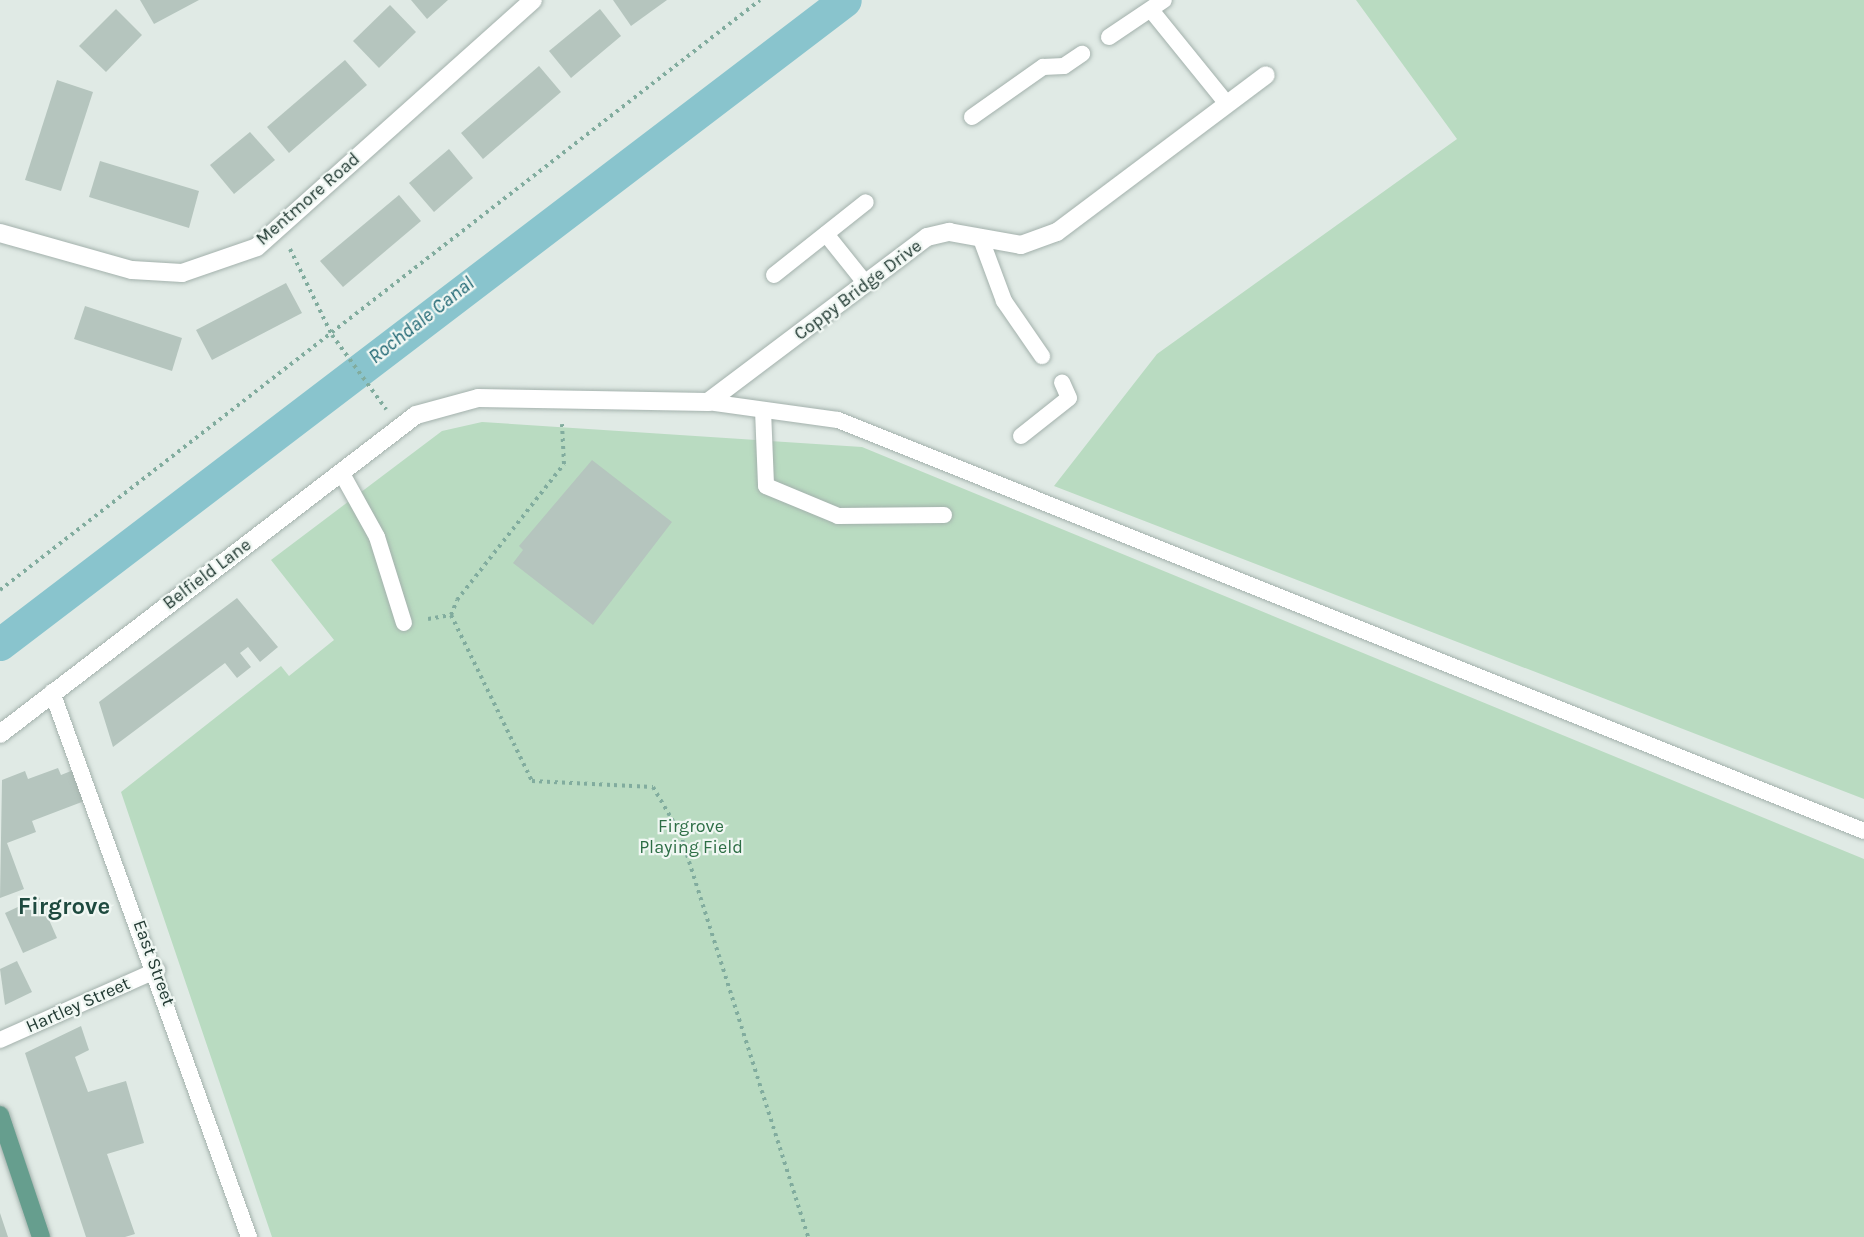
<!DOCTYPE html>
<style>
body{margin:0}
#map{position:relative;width:1864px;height:1237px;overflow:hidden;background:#e0eae5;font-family:Karla,sans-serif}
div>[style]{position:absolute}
.green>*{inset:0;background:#b9dbc1}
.canal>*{height:33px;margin:-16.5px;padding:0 16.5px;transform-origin:16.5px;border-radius:16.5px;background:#89c4cd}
.building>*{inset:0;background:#b5c5be}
.path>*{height:4px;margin-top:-2px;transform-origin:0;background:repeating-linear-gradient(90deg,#81ac9e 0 3px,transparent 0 7.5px)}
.roads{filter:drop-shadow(0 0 2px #a3b1ac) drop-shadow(0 0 2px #a3b1ac)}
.service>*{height:16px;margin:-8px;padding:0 8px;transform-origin:8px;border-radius:8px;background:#fff}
.minor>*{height:18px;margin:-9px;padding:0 9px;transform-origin:9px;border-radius:9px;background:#fff}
.primary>*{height:18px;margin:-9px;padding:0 9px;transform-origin:9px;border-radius:9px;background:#669e8e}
span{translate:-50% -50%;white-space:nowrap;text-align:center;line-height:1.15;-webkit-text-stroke:4.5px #f0f7f3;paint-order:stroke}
.street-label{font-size:18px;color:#213932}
.park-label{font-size:18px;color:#2d6e45}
.water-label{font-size:20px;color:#1e6672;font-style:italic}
.district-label{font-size:24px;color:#1e4a3f;font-weight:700}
</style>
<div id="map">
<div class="green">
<i style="clip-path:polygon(1356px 0,1864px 0,1864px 799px,1054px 486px,1157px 354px,1457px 139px)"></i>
<i style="clip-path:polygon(482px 422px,862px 447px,1864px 859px,1864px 1237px,272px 1237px,121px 792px,281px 666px,289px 676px,334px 640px,271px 560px,442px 431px)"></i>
</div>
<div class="canal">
<i style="left:0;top:644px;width:1062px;rotate:-37.31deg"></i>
</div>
<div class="building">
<i style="clip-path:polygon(140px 0,199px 0,154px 24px)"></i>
<i style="clip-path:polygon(411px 0,448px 0,427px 19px)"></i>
<i style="clip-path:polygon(613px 0,667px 0,631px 26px)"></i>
<i style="clip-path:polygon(390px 5px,416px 32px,379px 68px,353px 41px)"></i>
<i style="clip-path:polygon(116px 9px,142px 35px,106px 72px,79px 46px)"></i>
<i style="clip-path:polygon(600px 9px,621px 36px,571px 78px,549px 51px)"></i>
<i style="clip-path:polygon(345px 60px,367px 85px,289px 153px,267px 127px)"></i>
<i style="clip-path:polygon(539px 66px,561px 92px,483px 159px,461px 133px)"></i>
<i style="clip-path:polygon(57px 80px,93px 92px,61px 191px,25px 180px)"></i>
<i style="clip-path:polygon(250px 132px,275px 160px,234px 194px,210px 165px)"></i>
<i style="clip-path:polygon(449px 149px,473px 178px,434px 212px,409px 183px)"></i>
<i style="clip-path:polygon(100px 161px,199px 191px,189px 228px,89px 197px)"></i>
<i style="clip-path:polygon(399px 195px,421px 221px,343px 287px,320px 261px)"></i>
<i style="clip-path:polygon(286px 283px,302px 313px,212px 360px,196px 330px)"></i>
<i style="clip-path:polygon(85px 306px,182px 338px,172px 371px,74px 339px)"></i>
<i style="clip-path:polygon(592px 460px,672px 522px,593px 625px,513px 563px,523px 550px,519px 546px)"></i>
<i style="clip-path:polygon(237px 598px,278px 647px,260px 662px,248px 647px,240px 653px,251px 667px,237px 678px,225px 663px,113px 747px,99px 702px)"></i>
<i style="clip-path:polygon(58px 768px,61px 775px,76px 769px,87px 800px,32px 821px,36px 832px,7px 843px,24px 889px,0 898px,2px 780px,25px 771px,28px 779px)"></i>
<i style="clip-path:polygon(39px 897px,57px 938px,23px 953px,5px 913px)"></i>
<i style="clip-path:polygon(17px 961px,32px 992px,5px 1005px,0 969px)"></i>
<i style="clip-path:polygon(81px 1026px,89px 1050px,75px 1057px,88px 1092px,126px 1081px,144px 1143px,107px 1154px,135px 1234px,125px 1237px,86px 1237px,25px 1053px)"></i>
<i style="clip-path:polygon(0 1213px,8px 1237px,0 1237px)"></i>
</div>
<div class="path">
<i style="left:290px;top:249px;width:96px;rotate:64deg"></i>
<i style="left:332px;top:335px;width:92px;rotate:53.9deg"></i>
<i style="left:0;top:590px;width:962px;rotate:-37.82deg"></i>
<i style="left:451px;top:615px;width:16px;rotate:-68deg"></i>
<i style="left:457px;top:600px;width:173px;rotate:-51.8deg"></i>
<i style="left:564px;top:464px;width:40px;rotate:-92.9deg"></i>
<i style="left:428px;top:619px;width:23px;rotate:-10deg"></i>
<i style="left:451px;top:615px;width:185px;rotate:64deg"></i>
<i style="left:532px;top:781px;width:121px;rotate:2.8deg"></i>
<i style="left:653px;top:787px;width:53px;rotate:59.6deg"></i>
<i style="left:680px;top:833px;width:424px;rotate:72.4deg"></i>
</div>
<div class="roads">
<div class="service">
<i style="left:1151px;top:10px;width:121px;rotate:51deg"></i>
<i style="left:1109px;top:37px;width:66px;rotate:-33.9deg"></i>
<i style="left:972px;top:117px;width:87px;rotate:-35.2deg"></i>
<i style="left:1043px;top:67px;width:21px;rotate:-3deg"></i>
<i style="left:1064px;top:66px;width:22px;rotate:-34deg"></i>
<i style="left:826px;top:234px;width:64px;rotate:51.3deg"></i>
<i style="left:981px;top:239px;width:66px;rotate:69.6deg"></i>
<i style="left:1004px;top:301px;width:67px;rotate:55.4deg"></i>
<i style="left:774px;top:275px;width:117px;rotate:-38.4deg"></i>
<i style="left:708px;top:402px;width:131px;rotate:7.9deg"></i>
<i style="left:838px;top:420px;width:1105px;rotate:21.83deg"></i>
<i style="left:763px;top:410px;width:76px;rotate:87.7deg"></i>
<i style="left:766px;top:486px;width:78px;rotate:22.6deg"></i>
<i style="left:838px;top:516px;width:106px;rotate:-0.5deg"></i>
<i style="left:1021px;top:436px;width:61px;rotate:-38.4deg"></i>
<i style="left:1069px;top:398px;width:17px;rotate:-114deg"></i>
<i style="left:341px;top:472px;width:74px;rotate:61deg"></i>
<i style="left:377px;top:537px;width:90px;rotate:72.6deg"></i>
<i style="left:52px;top:692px;width:580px;rotate:70.13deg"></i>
<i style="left:0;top:1040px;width:172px;rotate:-24deg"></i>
</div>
<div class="minor">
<i style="left:0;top:233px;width:137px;rotate:15.7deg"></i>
<i style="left:132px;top:270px;width:50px;rotate:3.4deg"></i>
<i style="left:182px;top:273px;width:79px;rotate:-19.1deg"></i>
<i style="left:257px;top:247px;width:370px;rotate:-41.8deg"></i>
<i style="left:0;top:734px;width:524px;rotate:-37.48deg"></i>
<i style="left:416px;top:415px;width:64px;rotate:-15.3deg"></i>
<i style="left:478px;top:398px;width:230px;rotate:1deg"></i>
<i style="left:708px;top:402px;width:274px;rotate:-37deg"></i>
<i style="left:927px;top:237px;width:23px;rotate:-13deg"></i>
<i style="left:949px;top:232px;width:73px;rotate:10.2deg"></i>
<i style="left:1021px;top:245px;width:38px;rotate:-20deg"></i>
<i style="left:1057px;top:232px;width:261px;rotate:-36.9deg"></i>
</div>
<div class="primary">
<i style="left:0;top:1115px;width:129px;rotate:71.4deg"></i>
</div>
</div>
<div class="street-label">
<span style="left:308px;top:199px;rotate:-41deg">Mentmore Road</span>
<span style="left:858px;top:290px;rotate:-37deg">Coppy Bridge Drive</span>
<span style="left:207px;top:574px;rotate:-37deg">Belfield Lane</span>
<span style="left:154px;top:963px;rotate:70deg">East Street</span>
<span style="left:78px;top:1005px;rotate:-24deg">Hartley Street</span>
</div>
<div class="park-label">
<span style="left:691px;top:837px">Firgrove<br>Playing Field</span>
</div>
<div class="water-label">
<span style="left:421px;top:320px;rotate:-38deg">Rochdale Canal</span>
</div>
<div class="district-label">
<span style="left:64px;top:907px">Firgrove</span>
</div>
</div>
